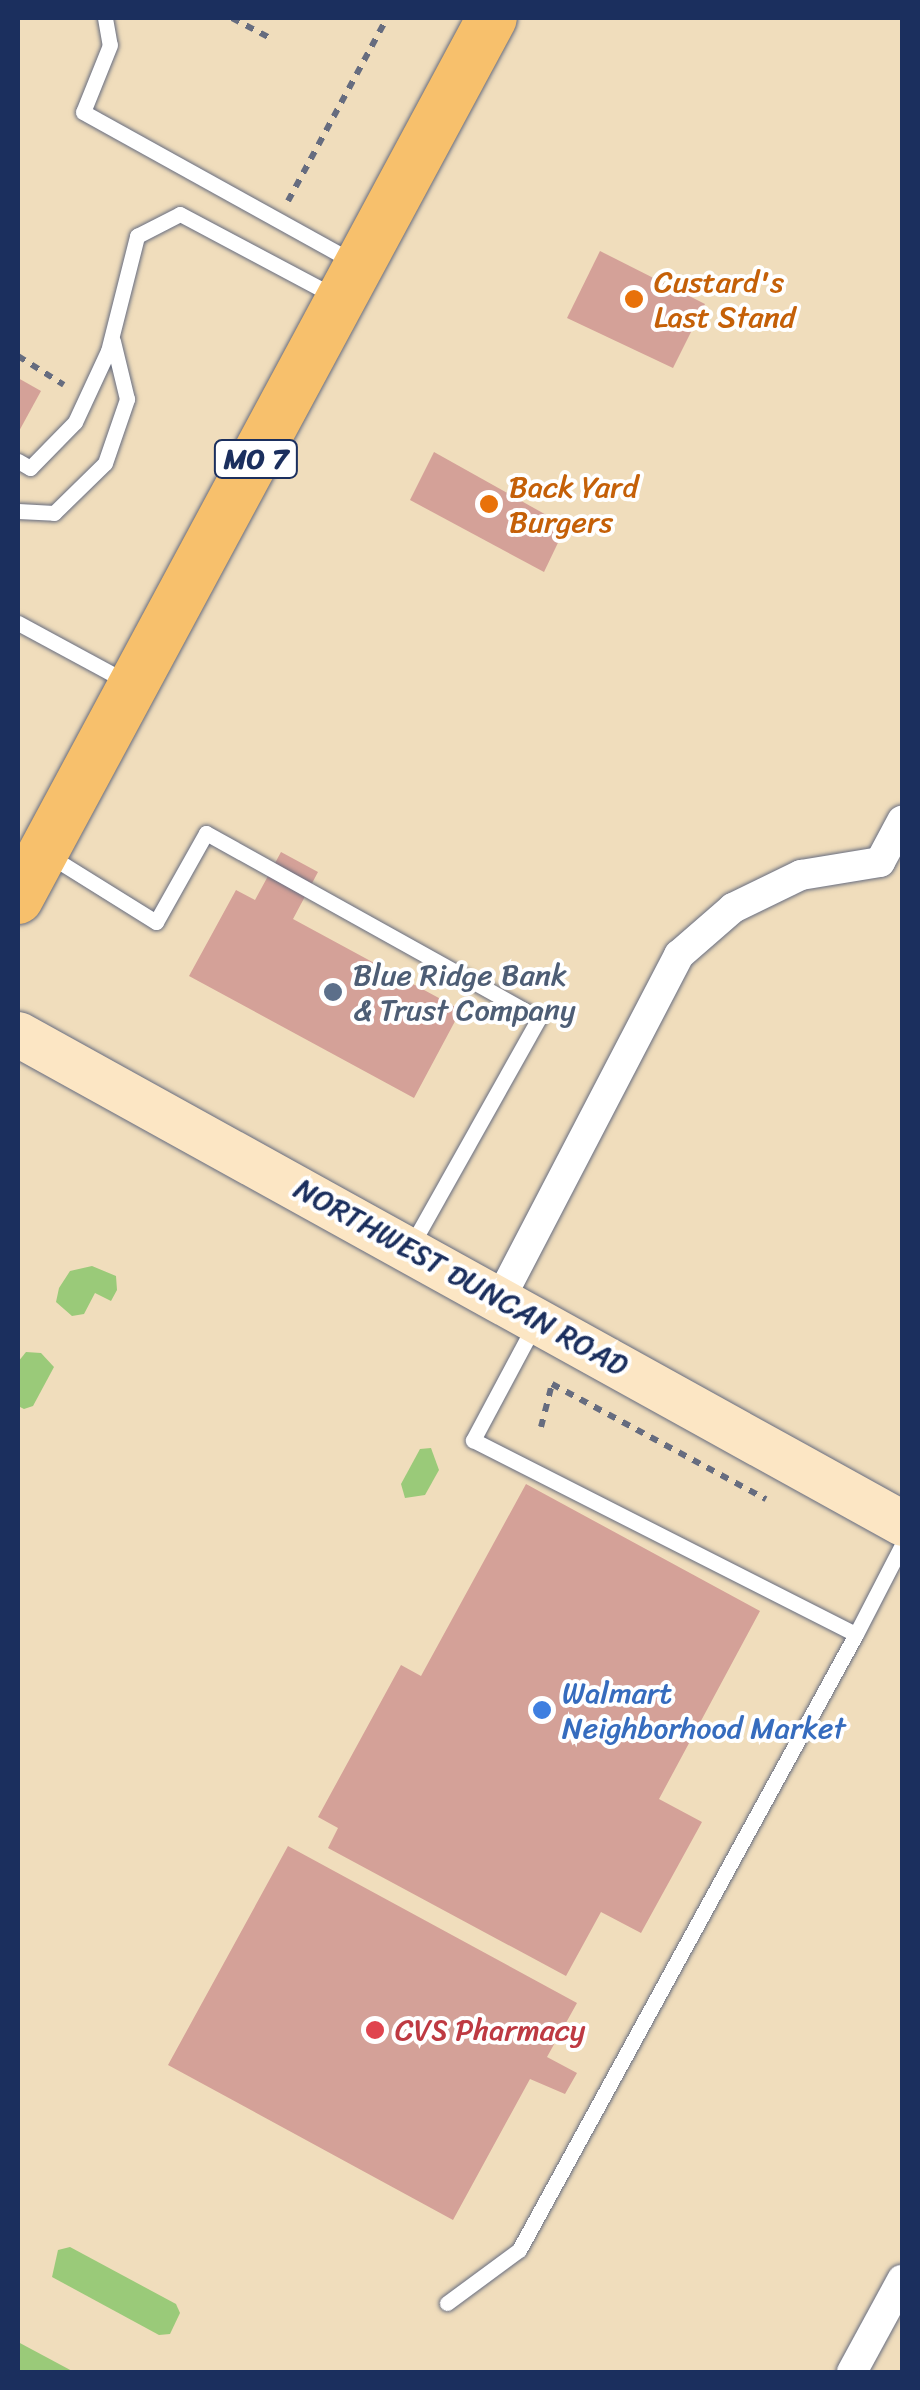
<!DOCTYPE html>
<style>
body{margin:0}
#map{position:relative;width:920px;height:2390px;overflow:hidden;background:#f0ddbc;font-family:Sriracha,sans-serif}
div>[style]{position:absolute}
.green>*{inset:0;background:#9aca79}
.building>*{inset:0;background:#d4a198}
.path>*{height:6px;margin-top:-3px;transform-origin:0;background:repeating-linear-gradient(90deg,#666c7f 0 8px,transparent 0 16px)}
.roads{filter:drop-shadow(0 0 2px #666c7f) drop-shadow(0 0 2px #666c7f)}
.lane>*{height:15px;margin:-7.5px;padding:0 7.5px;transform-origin:7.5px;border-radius:7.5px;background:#fff}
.street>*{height:30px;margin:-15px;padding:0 15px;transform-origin:15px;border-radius:15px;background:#fff}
.secondary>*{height:45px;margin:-22.5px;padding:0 22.5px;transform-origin:22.5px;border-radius:22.5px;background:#fce6c4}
.primary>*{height:50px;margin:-25px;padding:0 25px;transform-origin:25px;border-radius:25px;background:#f7c06c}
.dots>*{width:28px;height:28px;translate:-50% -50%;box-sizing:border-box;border:5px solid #fff;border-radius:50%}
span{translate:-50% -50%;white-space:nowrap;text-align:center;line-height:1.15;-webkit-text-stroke:8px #fff;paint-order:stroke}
.shield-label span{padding:2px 8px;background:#fff;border:2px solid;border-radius:8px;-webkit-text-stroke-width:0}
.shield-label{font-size:28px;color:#1b2f5e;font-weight:700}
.food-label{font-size:30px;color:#c56008}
.left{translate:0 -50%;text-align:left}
.service-label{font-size:30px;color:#4e5e75}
.street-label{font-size:30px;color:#1b2f5e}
.shop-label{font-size:30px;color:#366cbe}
.health-label{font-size:30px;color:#be3a42}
.frame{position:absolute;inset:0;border:20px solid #1b2f5e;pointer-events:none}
</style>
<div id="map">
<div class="green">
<i style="clip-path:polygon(92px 1266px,116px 1276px,117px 1290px,111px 1301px,95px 1293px,84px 1314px,72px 1316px,56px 1302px,59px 1288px,70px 1271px)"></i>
<i style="clip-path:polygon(26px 1352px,41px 1353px,54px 1367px,33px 1406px,24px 1409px,18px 1406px,18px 1362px)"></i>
<i style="clip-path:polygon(431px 1448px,439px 1470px,425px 1495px,405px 1498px,401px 1484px,420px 1449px)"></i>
<i style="clip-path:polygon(70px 2247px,176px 2304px,180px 2313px,170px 2334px,159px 2335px,52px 2277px,58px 2250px)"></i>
<i style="clip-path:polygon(18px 2342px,74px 2372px,18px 2372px)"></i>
</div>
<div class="building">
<i style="clip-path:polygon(600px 251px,705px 304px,673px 368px,567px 318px)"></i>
<i style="clip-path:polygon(18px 378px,41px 391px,18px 433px)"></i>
<i style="clip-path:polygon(434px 452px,566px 526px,544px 572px,410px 500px)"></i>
<i style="clip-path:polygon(281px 852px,318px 872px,293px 919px,461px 1010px,414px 1098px,189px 976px,236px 890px,255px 900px)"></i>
<i style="clip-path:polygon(526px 1484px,760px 1611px,659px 1799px,702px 1822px,641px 1933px,601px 1912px,566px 1976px,328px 1848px,338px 1828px,318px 1817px,401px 1665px,421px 1676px)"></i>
<i style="clip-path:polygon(288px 1846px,577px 2003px,547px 2057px,577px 2073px,565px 2094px,530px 2079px,453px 2220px,168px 2065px)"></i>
</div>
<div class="path">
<i style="left:232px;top:18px;width:45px;rotate:27.7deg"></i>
<i style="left:288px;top:201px;width:208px;rotate:-61.6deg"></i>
<i style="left:18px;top:356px;width:54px;rotate:32.2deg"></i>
<i style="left:541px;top:1427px;width:44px;rotate:-75.7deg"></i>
<i style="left:552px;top:1384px;width:243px;rotate:28.3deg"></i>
</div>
<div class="roads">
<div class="lane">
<i style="left:105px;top:18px;width:27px;rotate:80deg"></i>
<i style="left:110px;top:45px;width:72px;rotate:111.9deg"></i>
<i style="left:83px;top:112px;width:311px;rotate:29deg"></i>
<i style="left:18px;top:461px;width:14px;rotate:30deg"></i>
<i style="left:30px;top:468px;width:64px;rotate:-45.6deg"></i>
<i style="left:75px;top:422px;width:78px;rotate:-65.1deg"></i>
<i style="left:108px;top:351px;width:119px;rotate:-75.8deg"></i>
<i style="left:137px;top:236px;width:48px;rotate:-27.1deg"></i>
<i style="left:180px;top:214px;width:177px;rotate:28deg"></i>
<i style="left:18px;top:511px;width:36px;rotate:3deg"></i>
<i style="left:54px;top:513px;width:71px;rotate:-44.4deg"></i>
<i style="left:105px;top:463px;width:68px;rotate:-71deg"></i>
<i style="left:127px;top:399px;width:60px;rotate:-103.6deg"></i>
<i style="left:18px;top:623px;width:126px;rotate:28.4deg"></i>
<i style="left:50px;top:856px;width:125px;rotate:31.9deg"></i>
<i style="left:156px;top:922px;width:102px;rotate:-60.7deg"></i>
<i style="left:206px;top:833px;width:381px;rotate:29.1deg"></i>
<i style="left:539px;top:1018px;width:264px;rotate:119.3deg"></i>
<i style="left:535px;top:1324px;width:132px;rotate:118.1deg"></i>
<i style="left:473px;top:1440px;width:429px;rotate:26.9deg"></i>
<i style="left:856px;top:1634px;width:100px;rotate:-62.7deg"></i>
<i style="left:447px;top:2303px;width:89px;rotate:-36.4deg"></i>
<i style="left:519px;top:2250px;width:702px;rotate:-61.32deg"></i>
</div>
<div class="street">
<i style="left:501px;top:1297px;width:386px;rotate:-62.5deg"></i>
<i style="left:679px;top:955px;width:72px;rotate:-41deg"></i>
<i style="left:733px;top:908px;width:76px;rotate:-25.9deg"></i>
<i style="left:801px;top:875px;width:80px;rotate:-9.3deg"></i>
<i style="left:880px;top:862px;width:47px;rotate:-61.8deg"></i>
<i style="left:852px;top:2372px;width:105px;rotate:-61.5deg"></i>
</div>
<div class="secondary">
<i style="left:18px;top:1034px;width:1010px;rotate:28.95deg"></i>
</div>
<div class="primary">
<i style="left:18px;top:899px;width:1000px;rotate:-61.72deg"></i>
</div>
</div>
<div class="dots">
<i style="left:634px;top:299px;background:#e8710a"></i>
<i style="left:489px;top:504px;background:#e8710a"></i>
<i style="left:333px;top:992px;background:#5c6f8a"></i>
<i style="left:542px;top:1710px;background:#3f7fe0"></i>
<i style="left:375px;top:2030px;background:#e0444e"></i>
</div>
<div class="shield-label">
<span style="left:256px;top:459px">MO 7</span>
</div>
<div class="food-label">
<span class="left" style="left:654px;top:299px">Custard's<br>Last Stand</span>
<span class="left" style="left:509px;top:504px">Back Yard<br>Burgers</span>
</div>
<div class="service-label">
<span class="left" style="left:353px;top:992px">Blue Ridge Bank<br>&amp; Trust Company</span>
</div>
<div class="street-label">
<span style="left:461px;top:1277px;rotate:29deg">NORTHWEST DUNCAN ROAD</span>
</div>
<div class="shop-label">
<span class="left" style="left:562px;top:1710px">Walmart<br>Neighborhood Market</span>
</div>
<div class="health-label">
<span class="left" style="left:395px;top:2030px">CVS Pharmacy</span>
</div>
<div class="frame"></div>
</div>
